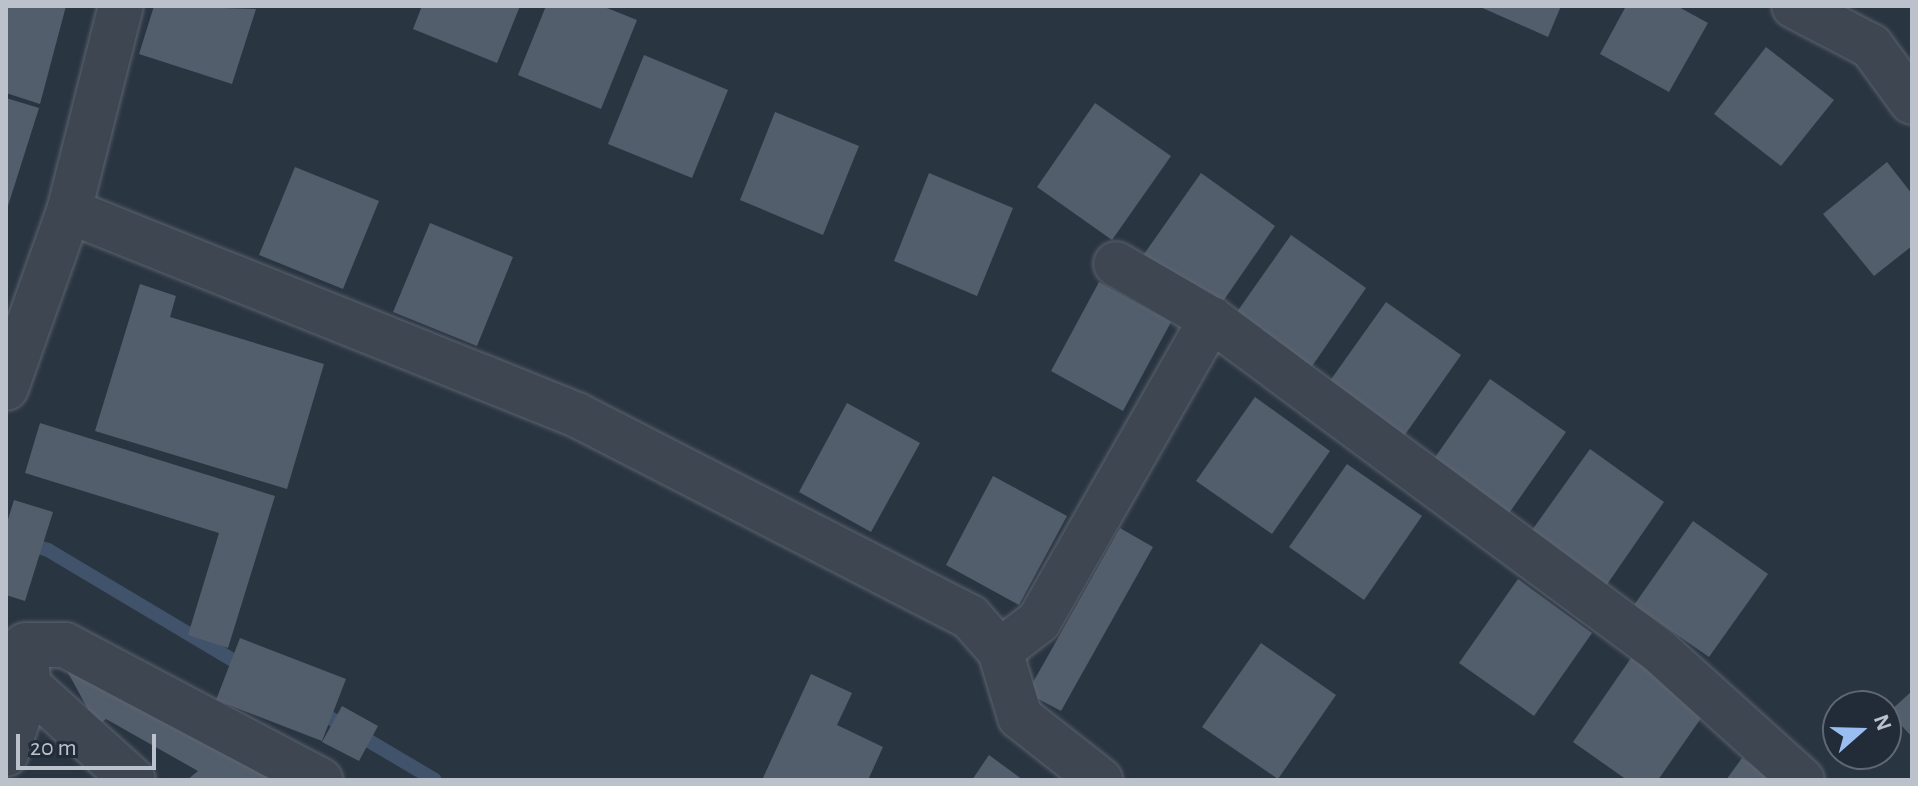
<!DOCTYPE html>
<style>
body{margin:0}
#map{position:relative;width:1918px;height:786px;overflow:hidden;background:#2a3542;font-family:"Alegreya Sans",sans-serif}
div>[style]{position:absolute}
.stream>*{height:14px;margin:-7px;padding:0 7px;transform-origin:7px;border-radius:7px;background:#41536a}
.building>*{inset:0;background:#535e6d}
.roads{filter:drop-shadow(0 0 2px #5c646f) drop-shadow(0 0 2px #5c646f)}
.minor>*{height:44px;margin:-22px;padding:0 22px;transform-origin:22px;border-radius:22px;background:#3e4652}
span{translate:-50% -50%;white-space:nowrap;text-align:center;line-height:1.15;-webkit-text-stroke:7px #222b38;paint-order:stroke}
.frame{position:absolute;inset:0;border:8px solid #bbc2cc;pointer-events:none}
.north{position:absolute;left:1822px;top:690px;width:80px;height:80px;box-sizing:border-box;background:#222b38;border:2px solid #5f6773;border-radius:50%;rotate:70deg;font-size:22px;font-weight:700;line-height:32px;text-align:center;color:#bbc2cc}
.north::after{content:'';display:block;margin:auto;width:28px;height:36px;background:#9abdf2;clip-path:polygon(50% 0,100% 100%,50% 72%,0 100%)}
.scale{position:absolute;left:16px;top:734px;width:140px;height:36px;box-sizing:border-box;border:4px solid #bbc2cc;border-top:0;padding-left:10px;font-size:24px;line-height:28px;white-space:nowrap;color:#bbc2cc;-webkit-text-stroke:6px #222b38;paint-order:stroke}
</style>
<div id="map">
<div class="stream">
<i style="left:6px;top:538px;width:44px;rotate:15.9deg"></i>
<i style="left:48px;top:550px;width:230px;rotate:30.8deg"></i>
<i style="left:315px;top:709px;width:139px;rotate:30.6deg"></i>
</div>
<div class="building">
<i style="clip-path:polygon(6px 6px,66px 6px,40px 104px,6px 93px)"></i>
<i style="clip-path:polygon(154px 6px,256px 9px,232px 84px,139px 54px)"></i>
<i style="clip-path:polygon(422px 6px,520px 6px,497px 63px,413px 29px)"></i>
<i style="clip-path:polygon(546px 6px,602px 6px,637px 20px,601px 109px,518px 75px)"></i>
<i style="clip-path:polygon(1478px 6px,1561px 6px,1548px 37px)"></i>
<i style="clip-path:polygon(1626px 6px,1677px 6px,1708px 23px,1669px 92px,1600px 54px)"></i>
<i style="clip-path:polygon(1766px 47px,1834px 100px,1781px 166px,1714px 114px)"></i>
<i style="clip-path:polygon(644px 55px,728px 90px,692px 178px,608px 144px)"></i>
<i style="clip-path:polygon(6px 98px,39px 108px,7px 209px,6px 209px)"></i>
<i style="clip-path:polygon(1095px 103px,1171px 156px,1112px 240px,1037px 187px)"></i>
<i style="clip-path:polygon(775px 112px,859px 146px,823px 235px,740px 200px)"></i>
<i style="clip-path:polygon(1887px 162px,1912px 194px,1912px 246px,1874px 276px,1823px 214px)"></i>
<i style="clip-path:polygon(295px 167px,379px 201px,343px 289px,259px 255px)"></i>
<i style="clip-path:polygon(929px 173px,1013px 208px,977px 296px,894px 261px)"></i>
<i style="clip-path:polygon(1201px 173px,1275px 226px,1217px 310px,1142px 257px)"></i>
<i style="clip-path:polygon(430px 223px,513px 257px,477px 346px,393px 312px)"></i>
<i style="clip-path:polygon(1291px 235px,1366px 288px,1308px 372px,1232px 319px)"></i>
<i style="clip-path:polygon(1099px 282px,1171px 322px,1123px 411px,1051px 371px)"></i>
<i style="clip-path:polygon(140px 284px,176px 296px,170px 317px,324px 364px,287px 489px,95px 431px)"></i>
<i style="clip-path:polygon(1386px 302px,1461px 355px,1402px 439px,1327px 385px)"></i>
<i style="clip-path:polygon(1490px 379px,1566px 432px,1507px 516px,1431px 463px)"></i>
<i style="clip-path:polygon(1255px 397px,1330px 451px,1272px 534px,1196px 481px)"></i>
<i style="clip-path:polygon(847px 403px,920px 443px,871px 532px,799px 492px)"></i>
<i style="clip-path:polygon(40px 423px,275px 496px,228px 648px,188px 635px,219px 533px,25px 473px)"></i>
<i style="clip-path:polygon(1590px 449px,1664px 502px,1606px 586px,1530px 533px)"></i>
<i style="clip-path:polygon(1347px 464px,1422px 516px,1364px 600px,1289px 547px)"></i>
<i style="clip-path:polygon(993px 476px,1067px 516px,1019px 605px,946px 565px)"></i>
<i style="clip-path:polygon(14px 500px,53px 512px,25px 601px,6px 595px,6px 526px)"></i>
<i style="clip-path:polygon(1693px 521px,1768px 574px,1709px 657px,1634px 605px)"></i>
<i style="clip-path:polygon(1120px 528px,1153px 547px,1061px 711px,1027px 693px)"></i>
<i style="clip-path:polygon(1518px 579px,1592px 633px,1534px 716px,1459px 663px)"></i>
<i style="clip-path:polygon(240px 638px,346px 679px,322px 741px,216px 700px)"></i>
<i style="clip-path:polygon(1261px 643px,1336px 695px,1278px 779px,1202px 727px)"></i>
<i style="clip-path:polygon(1631px 658px,1706px 711px,1658px 780px,1627px 780px,1573px 742px)"></i>
<i style="clip-path:polygon(65px 667px,283px 780px,187px 780px,198px 771px,106px 719px,97px 726px)"></i>
<i style="clip-path:polygon(811px 674px,852px 693px,837px 725px,883px 747px,868px 780px,762px 780px)"></i>
<i style="clip-path:polygon(1912px 691px,1912px 737px,1889px 712px)"></i>
<i style="clip-path:polygon(342px 706px,378px 726px,359px 761px,322px 742px)"></i>
<i style="clip-path:polygon(989px 755px,1023px 780px,972px 780px)"></i>
<i style="clip-path:polygon(1742px 758px,1773px 780px,1726px 780px)"></i>
</div>
<div class="roads">
<div class="minor">
<i style="left:1794px;top:6px;width:87px;rotate:27.5deg"></i>
<i style="left:1871px;top:46px;width:69px;rotate:53.8deg"></i>
<i style="left:69px;top:211px;width:547px;rotate:21.88deg"></i>
<i style="left:577px;top:415px;width:442px;rotate:27.2deg"></i>
<i style="left:970px;top:617px;width:45px;rotate:48.6deg"></i>
<i style="left:1000px;top:651px;width:69px;rotate:73.1deg"></i>
<i style="left:1020px;top:717px;width:102px;rotate:38.2deg"></i>
<i style="left:1116px;top:264px;width:110px;rotate:30.1deg"></i>
<i style="left:1211px;top:319px;width:556px;rotate:36.52deg"></i>
<i style="left:1658px;top:650px;width:194px;rotate:42.1deg"></i>
<i style="left:6px;top:388px;width:188px;rotate:-70.4deg"></i>
<i style="left:69px;top:211px;width:211px;rotate:-75.8deg"></i>
<i style="left:25px;top:645px;width:40px"></i>
<i style="left:65px;top:645px;width:289px;rotate:27.9deg"></i>
<i style="left:1000px;top:651px;width:49px;rotate:-37.6deg"></i>
<i style="left:1039px;top:621px;width:348px;rotate:-60.3deg"></i>
<i style="left:29px;top:686px;width:140px;rotate:42.1deg"></i>
<i style="left:6px;top:754px;width:72px;rotate:-71.3deg"></i>
<i style="left:29px;top:686px;width:26px;rotate:-97deg"></i>
</div>
</div>
<div class="frame"></div>
<div class="north">N</div>
<div class="scale">20 m</div>
</div>
